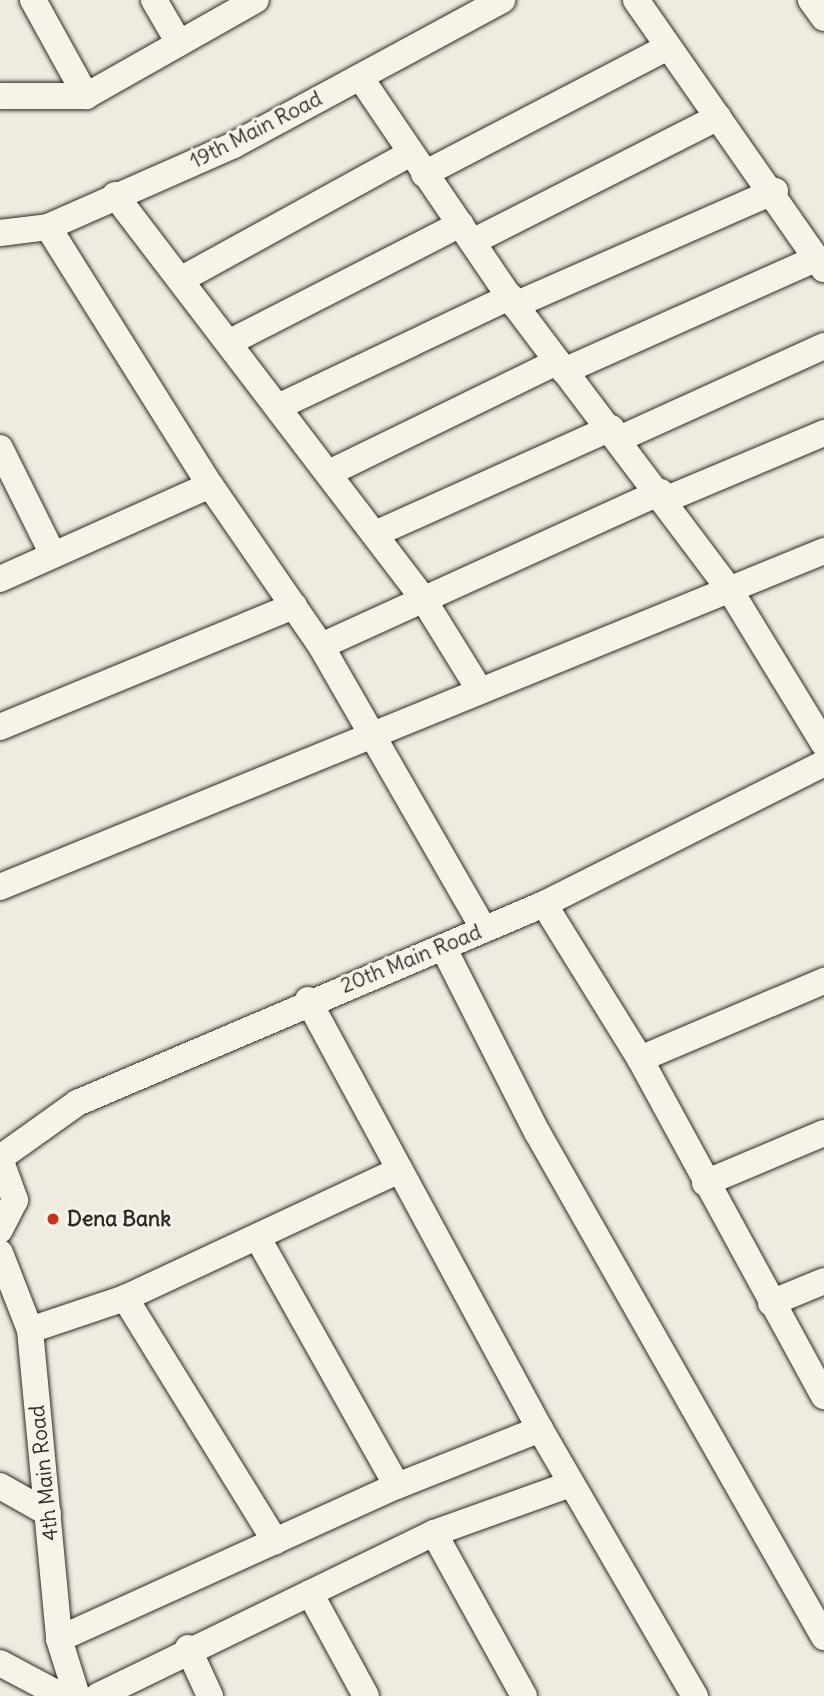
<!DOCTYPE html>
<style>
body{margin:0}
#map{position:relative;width:824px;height:1696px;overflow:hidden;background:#efebe0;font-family:Delius,sans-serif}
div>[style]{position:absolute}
.roads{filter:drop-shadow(0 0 2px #2b2b2b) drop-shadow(0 0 2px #2b2b2b)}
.street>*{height:26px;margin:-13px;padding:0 13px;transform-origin:13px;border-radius:13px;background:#f7f3e8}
.dots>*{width:19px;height:19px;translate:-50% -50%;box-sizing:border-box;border:4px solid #f7f3e8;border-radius:50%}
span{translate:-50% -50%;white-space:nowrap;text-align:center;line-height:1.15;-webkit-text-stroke:6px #f7f3e8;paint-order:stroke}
.street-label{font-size:21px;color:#2b2b2b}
.poi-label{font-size:21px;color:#2b2b2b;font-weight:700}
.left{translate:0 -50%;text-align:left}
</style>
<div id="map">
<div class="roads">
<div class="street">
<i style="left:33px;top:0;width:110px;rotate:61.1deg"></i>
<i style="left:154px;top:0;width:50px;rotate:59.8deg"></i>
<i style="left:636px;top:0;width:328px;rotate:55.1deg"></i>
<i style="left:811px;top:0;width:22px;rotate:54deg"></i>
<i style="left:360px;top:77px;width:276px;rotate:55.8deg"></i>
<i style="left:515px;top:305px;width:357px;rotate:53deg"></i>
<i style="left:730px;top:590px;width:180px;rotate:58.6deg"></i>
<i style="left:0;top:96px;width:86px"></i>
<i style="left:86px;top:96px;width:195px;rotate:-29.5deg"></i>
<i style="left:424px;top:174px;width:273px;rotate:-27.5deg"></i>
<i style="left:115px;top:195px;width:506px;rotate:52.63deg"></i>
<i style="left:422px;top:597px;width:108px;rotate:58.2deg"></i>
<i style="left:48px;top:227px;width:305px;rotate:57.9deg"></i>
<i style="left:210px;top:485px;width:196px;rotate:55.4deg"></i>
<i style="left:321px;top:646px;width:327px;rotate:60.1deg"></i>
<i style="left:0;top:233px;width:48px;rotate:-7.1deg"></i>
<i style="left:48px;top:227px;width:203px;rotate:-23.8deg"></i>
<i style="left:234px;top:145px;width:305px;rotate:-28.4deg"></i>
<i style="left:474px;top:241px;width:274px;rotate:-26.9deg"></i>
<i style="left:182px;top:279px;width:259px;rotate:-28.8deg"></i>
<i style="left:515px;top:305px;width:284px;rotate:-23.7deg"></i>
<i style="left:230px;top:342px;width:259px;rotate:-27.1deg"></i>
<i style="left:564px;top:371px;width:276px;rotate:-24deg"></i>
<i style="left:280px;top:406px;width:255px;rotate:-25.4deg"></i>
<i style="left:619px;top:439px;width:225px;rotate:-24.4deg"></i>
<i style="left:0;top:448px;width:119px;rotate:63.6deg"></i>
<i style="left:329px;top:473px;width:254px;rotate:-26deg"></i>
<i style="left:667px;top:499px;width:170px;rotate:-22.8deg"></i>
<i style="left:375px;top:534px;width:259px;rotate:-24.2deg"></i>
<i style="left:0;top:579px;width:230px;rotate:-24.1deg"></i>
<i style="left:321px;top:646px;width:373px;rotate:-24.4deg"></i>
<i style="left:0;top:727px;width:318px;rotate:-22.4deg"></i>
<i style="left:0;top:887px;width:890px;rotate:-22.18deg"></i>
<i style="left:544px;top:904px;width:182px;rotate:58.2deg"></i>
<i style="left:640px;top:1059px;width:384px;rotate:61.4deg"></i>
<i style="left:443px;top:947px;width:208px;rotate:63.1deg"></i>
<i style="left:537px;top:1132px;width:581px;rotate:60.39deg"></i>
<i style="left:308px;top:1000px;width:488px;rotate:61.6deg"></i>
<i style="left:540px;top:1429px;width:309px;rotate:59.9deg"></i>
<i style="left:640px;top:1059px;width:200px;rotate:-23deg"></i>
<i style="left:0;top:1158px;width:95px;rotate:-35.5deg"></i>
<i style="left:77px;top:1103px;width:508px;rotate:-23.08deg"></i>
<i style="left:544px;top:904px;width:313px;rotate:-26.7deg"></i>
<i style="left:0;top:1159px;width:44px;rotate:69.9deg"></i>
<i style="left:15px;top:1200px;width:34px;rotate:117deg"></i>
<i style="left:705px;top:1183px;width:129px;rotate:-22.8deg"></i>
<i style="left:259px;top:1240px;width:282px;rotate:60.7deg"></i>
<i style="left:0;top:1253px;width:83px;rotate:68.7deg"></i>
<i style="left:30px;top:1330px;width:310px;rotate:84.6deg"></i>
<i style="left:59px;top:1639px;width:60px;rotate:72.5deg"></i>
<i style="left:125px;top:1298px;width:286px;rotate:58.3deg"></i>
<i style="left:771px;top:1303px;width:57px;rotate:-22.5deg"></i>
<i style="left:30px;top:1330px;width:100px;rotate:-18.6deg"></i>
<i style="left:125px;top:1298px;width:303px;rotate:-25deg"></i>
<i style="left:0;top:1486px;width:55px;rotate:29.4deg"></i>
<i style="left:434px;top:1533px;width:186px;rotate:61.1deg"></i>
<i style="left:310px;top:1593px;width:117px;rotate:61.5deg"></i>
<i style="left:59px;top:1639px;width:371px;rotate:-24.4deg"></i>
<i style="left:397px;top:1486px;width:154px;rotate:-21.7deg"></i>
<i style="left:188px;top:1648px;width:53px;rotate:65.4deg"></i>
<i style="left:0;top:1663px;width:70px;rotate:28deg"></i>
<i style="left:98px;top:1696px;width:373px;rotate:-25.9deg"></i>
<i style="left:434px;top:1533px;width:145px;rotate:-19.7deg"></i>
</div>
</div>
<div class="dots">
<i style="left:53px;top:1219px;background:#c8321e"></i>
</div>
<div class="street-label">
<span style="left:256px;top:130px;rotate:-27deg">19th Main Road</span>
<span style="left:411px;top:959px;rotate:-22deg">20th Main Road</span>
<span style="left:44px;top:1473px;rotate:-96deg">4th Main Road</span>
</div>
<div class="poi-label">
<span class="left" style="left:67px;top:1219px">Dena Bank</span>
</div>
</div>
